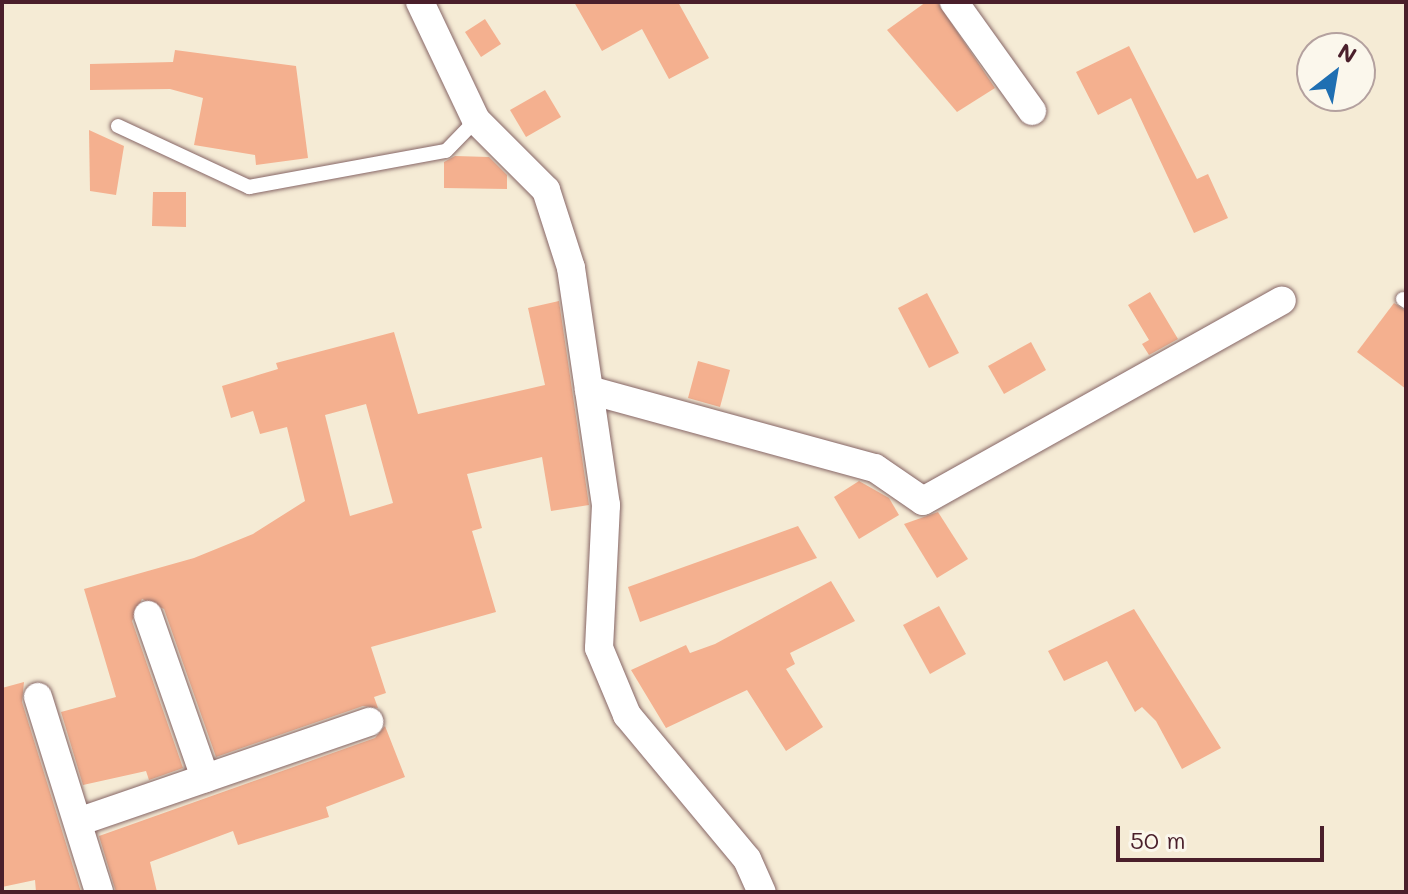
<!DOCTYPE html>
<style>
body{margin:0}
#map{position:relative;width:1408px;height:894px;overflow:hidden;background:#f5ebd5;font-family:Mali,sans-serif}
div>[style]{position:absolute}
.building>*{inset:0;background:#f4b08f}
.roads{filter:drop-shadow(0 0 2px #866666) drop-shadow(0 0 2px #866666)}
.lane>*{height:14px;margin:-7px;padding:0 7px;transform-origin:7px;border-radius:7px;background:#fff}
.street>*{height:28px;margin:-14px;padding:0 14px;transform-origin:14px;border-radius:14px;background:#fff}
span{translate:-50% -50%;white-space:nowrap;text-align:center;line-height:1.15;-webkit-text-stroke:7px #fbf7ec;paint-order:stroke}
.frame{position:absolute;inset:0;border:4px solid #4a1f2b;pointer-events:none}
.north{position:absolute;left:1296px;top:32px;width:80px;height:80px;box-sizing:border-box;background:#fbf7ec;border:2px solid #b4a19f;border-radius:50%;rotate:31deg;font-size:22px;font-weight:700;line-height:32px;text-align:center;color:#4a1f2b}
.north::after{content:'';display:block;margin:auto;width:28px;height:36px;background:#1f6fb2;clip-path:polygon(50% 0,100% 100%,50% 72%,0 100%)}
.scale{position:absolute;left:1116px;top:826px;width:208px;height:36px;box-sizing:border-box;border:4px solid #4a1f2b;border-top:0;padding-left:10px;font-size:24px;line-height:28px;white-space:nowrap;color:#4a1f2b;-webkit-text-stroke:6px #fbf7ec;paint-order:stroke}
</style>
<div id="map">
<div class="building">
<i style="clip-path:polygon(574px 2px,678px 2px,709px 58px,669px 79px,642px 29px,602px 51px)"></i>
<i style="clip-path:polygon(926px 2px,937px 2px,995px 88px,957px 112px,887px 30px)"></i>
<i style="clip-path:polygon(485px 19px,501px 44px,481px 57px,465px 32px)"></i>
<i style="clip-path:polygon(1129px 46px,1197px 179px,1208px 174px,1228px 218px,1194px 233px,1131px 98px,1098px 115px,1076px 72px)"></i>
<i style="clip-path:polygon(175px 50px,296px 66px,308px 158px,256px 165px,255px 155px,194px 145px,203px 98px,170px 89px,90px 90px,90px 64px,173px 62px)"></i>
<i style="clip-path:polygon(545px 90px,561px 117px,526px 137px,510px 110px)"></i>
<i style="clip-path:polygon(89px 130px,124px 146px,116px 195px,90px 191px)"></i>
<i style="clip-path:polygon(455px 156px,489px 157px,507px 175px,507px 189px,444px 188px,444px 162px)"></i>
<i style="clip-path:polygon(153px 192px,186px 192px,186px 227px,152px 226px)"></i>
<i style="clip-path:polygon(1150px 292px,1178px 339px,1149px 355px,1142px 344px,1149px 340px,1128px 305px)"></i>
<i style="clip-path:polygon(927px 293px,959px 353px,929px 368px,898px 308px)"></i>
<i style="clip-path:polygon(evenodd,559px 301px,589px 505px,551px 511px,542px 457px,467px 474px,482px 528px,472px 531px,496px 612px,371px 647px,386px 693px,374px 697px,378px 708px,363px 706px,216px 757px,164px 609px,142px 599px,132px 621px,183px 768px,149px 780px,146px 771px,83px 785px,61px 712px,116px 697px,84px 589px,194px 558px,253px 534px,305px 501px,287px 427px,260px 434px,253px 411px,231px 418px,222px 386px,278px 369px,276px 363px,394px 332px,418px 414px,545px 385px,528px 308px,559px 301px,366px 404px,393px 503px,350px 516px,325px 415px,366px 404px)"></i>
<i style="clip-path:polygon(1394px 303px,1406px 311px,1406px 389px,1357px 352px)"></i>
<i style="clip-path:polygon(1031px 342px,1046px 370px,1004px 394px,988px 366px)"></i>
<i style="clip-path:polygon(698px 361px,730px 370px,720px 407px,688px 398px)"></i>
<i style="clip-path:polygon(859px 481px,889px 498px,899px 515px,859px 539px,834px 497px)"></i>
<i style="clip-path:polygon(938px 512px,968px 559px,937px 578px,904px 524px)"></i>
<i style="clip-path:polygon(798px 526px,817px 558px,640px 622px,628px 587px)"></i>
<i style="clip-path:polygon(831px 581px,855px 621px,790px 653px,795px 664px,786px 669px,823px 727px,786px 751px,747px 690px,666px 728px,631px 670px,686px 645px,690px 653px,715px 644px)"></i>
<i style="clip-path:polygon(939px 606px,966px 654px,930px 674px,903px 625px)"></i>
<i style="clip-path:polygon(1134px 609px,1221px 748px,1182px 769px,1156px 721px,1142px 707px,1135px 712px,1107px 661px,1064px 681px,1048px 651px)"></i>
<i style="clip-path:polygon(24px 682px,22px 702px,81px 892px,36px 892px,35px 880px,2px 887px,2px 688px)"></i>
<i style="clip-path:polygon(385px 726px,405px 777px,326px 807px,329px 817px,238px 845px,233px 831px,150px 862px,157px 892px,116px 892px,99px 836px,375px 738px)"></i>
</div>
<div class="roads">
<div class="lane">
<i style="left:118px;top:126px;width:145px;rotate:25deg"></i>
<i style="left:249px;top:187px;width:200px;rotate:-10.4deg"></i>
<i style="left:446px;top:151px;width:43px;rotate:-45.9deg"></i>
<i style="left:1403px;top:299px;width:4px;rotate:34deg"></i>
</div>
<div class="street">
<i style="left:420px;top:2px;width:131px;rotate:64.6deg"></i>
<i style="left:476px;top:120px;width:99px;rotate:45deg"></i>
<i style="left:546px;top:190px;width:82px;rotate:72.2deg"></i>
<i style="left:571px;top:268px;width:240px;rotate:81.6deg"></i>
<i style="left:606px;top:505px;width:143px;rotate:92.8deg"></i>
<i style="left:599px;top:648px;width:73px;rotate:67.3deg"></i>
<i style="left:627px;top:715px;width:187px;rotate:50.2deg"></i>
<i style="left:747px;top:859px;width:36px;rotate:66deg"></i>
<i style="left:954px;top:2px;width:134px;rotate:54.4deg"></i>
<i style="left:589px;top:390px;width:296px;rotate:15.3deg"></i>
<i style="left:875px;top:468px;width:58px;rotate:34.5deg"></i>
<i style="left:923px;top:501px;width:411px;rotate:-29.2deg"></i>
<i style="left:148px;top:615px;width:173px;rotate:70.7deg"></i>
<i style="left:38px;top:697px;width:204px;rotate:72.6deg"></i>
<i style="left:81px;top:821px;width:305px;rotate:-19deg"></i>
</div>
</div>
<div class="frame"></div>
<div class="north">N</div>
<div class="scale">50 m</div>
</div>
